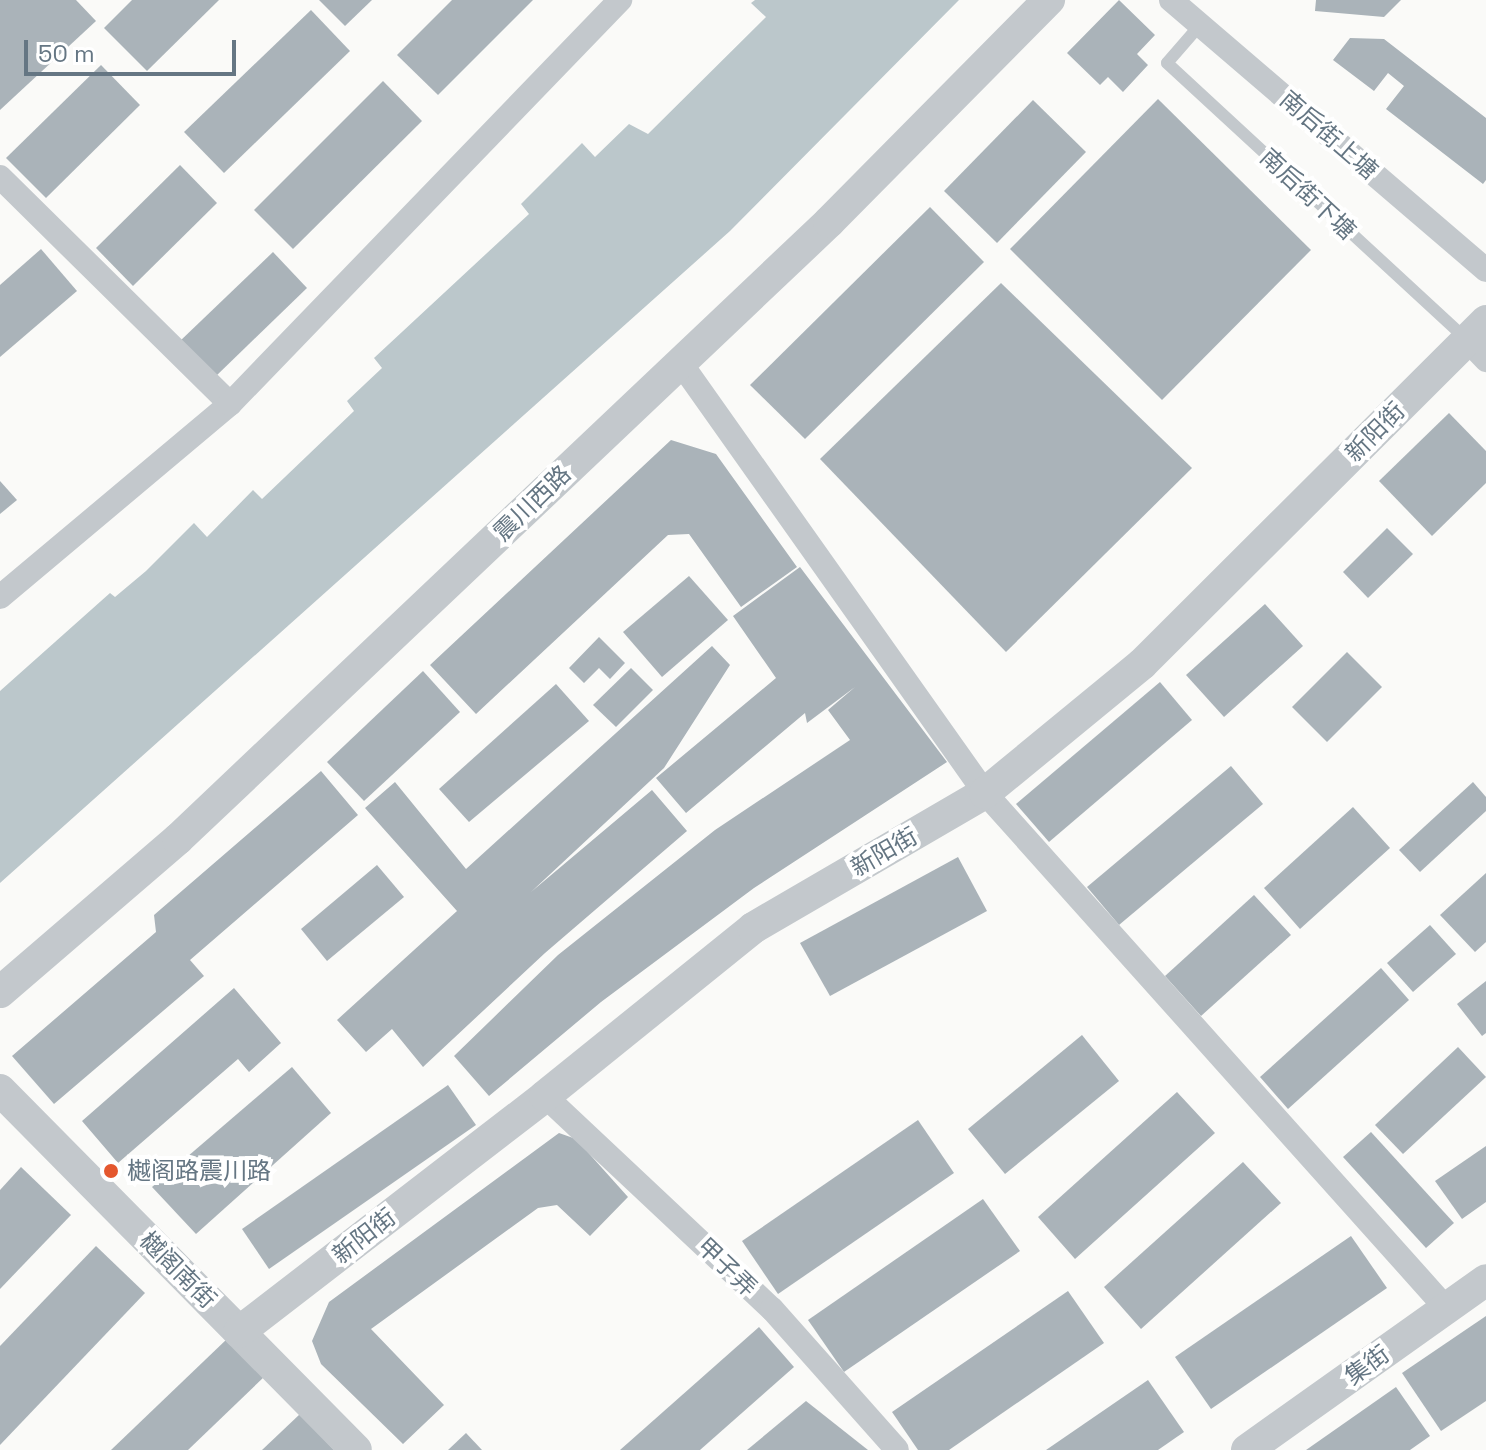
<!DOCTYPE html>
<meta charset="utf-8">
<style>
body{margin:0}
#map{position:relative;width:1486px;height:1450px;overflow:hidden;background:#fafaf8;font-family:"Space Grotesk","Noto Sans SC",sans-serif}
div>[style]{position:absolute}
.water>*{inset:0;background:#bbc7cb}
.building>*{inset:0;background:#aab3b9}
.service>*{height:12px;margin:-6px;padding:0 6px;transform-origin:6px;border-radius:6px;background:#c3c8cc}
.minor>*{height:24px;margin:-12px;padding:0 12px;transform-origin:12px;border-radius:12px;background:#c3c8cc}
.tertiary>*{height:32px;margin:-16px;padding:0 16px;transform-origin:16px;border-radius:16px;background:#c3c8cc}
.dots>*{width:22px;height:22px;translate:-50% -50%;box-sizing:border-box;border:4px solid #fff;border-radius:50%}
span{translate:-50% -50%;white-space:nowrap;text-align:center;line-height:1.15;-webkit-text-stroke:8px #fff;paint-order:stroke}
.street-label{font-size:24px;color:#657683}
.poi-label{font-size:24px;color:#657683}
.left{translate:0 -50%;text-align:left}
.scale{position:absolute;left:24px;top:40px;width:212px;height:36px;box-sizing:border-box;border:4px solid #657683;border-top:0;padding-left:10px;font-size:24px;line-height:28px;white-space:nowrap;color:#657683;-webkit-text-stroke:6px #fff;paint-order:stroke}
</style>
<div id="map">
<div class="water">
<i style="clip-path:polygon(755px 0,959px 0,730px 231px,0 883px,0 691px,110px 593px,115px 597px,146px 571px,194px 523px,207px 537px,253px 490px,262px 499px,354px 411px,347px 401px,382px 368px,374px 358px,529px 214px,521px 204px,582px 143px,595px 157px,629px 124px,648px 134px,766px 17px,751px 3px)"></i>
</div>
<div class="building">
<i style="clip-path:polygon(0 0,76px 0,96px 21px,0 110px)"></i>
<i style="clip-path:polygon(132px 0,219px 0,147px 71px,104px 28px)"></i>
<i style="clip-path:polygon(319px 0,372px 0,345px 26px)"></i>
<i style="clip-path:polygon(452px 0,533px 0,438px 95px,397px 55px)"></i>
<i style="clip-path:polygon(1119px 0,1155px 35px,1137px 54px,1148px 65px,1123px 92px,1108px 77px,1100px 85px,1067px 53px)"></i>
<i style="clip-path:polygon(1316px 0,1401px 0,1384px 17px,1315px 11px)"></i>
<i style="clip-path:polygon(311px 10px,350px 51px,224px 173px,184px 132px)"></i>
<i style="clip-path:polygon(1350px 38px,1384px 39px,1486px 118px,1486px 180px,1483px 184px,1386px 109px,1404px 86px,1388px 73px,1374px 91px,1333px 60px)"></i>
<i style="clip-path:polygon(101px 65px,140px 105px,46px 198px,6px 158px)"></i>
<i style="clip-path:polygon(383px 81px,422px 121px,293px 249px,254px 210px)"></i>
<i style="clip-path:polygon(1158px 99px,1311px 250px,1162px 400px,1010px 249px)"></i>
<i style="clip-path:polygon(1033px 100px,1086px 152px,997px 243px,944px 191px)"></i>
<i style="clip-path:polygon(180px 165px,217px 203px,133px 286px,96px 248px)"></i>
<i style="clip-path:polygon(930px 207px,984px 262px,805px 439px,750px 385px)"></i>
<i style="clip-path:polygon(41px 249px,77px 291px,0 357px,0 285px)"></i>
<i style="clip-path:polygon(273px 252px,307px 288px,214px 378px,179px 342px)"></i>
<i style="clip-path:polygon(1001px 283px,1192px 468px,1006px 652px,820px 459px)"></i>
<i style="clip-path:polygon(1449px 413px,1486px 451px,1486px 483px,1432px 536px,1379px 481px)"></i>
<i style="clip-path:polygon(671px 440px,716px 454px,797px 567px,741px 607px,689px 534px,668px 535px,476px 714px,430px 665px)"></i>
<i style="clip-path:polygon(0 481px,17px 500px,0 514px)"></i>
<i style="clip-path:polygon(1387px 528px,1413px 554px,1368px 598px,1343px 572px)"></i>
<i style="clip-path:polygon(800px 567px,947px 762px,754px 888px,601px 1002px,489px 1096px,454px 1056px,558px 955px,715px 830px,850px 740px,828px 710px,855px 687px,807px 723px,805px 713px,686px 813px,656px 778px,776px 678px,733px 616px)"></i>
<i style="clip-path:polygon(689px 576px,728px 620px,662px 677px,623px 632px)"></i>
<i style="clip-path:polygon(1265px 604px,1303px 646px,1224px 717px,1186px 675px)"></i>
<i style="clip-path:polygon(599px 637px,625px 663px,610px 679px,599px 668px,584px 683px,569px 668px)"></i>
<i style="clip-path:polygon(712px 646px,730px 665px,664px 768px,531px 892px,652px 790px,687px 831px,545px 953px,423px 1067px,392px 1029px,366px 1052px,337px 1020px,457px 911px,365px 808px,395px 782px,466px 869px)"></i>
<i style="clip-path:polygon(1347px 652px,1382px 687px,1327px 742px,1292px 707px)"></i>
<i style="clip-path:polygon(631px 668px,653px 690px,616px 727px,593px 705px)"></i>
<i style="clip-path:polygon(423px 671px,460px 712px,364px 801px,327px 762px)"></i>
<i style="clip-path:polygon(1160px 682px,1192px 720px,1049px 842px,1016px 804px)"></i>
<i style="clip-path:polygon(556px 684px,589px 721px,469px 822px,439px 789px)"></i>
<i style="clip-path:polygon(1231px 766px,1263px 804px,1119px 925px,1087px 887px)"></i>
<i style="clip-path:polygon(321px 771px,358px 815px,190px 960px,204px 976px,54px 1104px,12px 1056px,156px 932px,154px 915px)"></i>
<i style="clip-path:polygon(1473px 782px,1486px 797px,1486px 811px,1420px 872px,1399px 850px)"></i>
<i style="clip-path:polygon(1353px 807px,1390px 848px,1300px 929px,1264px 888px)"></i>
<i style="clip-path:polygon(958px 857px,987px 911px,830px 996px,800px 943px)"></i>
<i style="clip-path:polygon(377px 865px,404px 897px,327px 961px,301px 929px)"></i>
<i style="clip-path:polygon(1486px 873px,1486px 942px,1475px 952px,1440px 915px)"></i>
<i style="clip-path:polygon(1254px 895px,1291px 935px,1201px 1016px,1165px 976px)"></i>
<i style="clip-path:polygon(1430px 925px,1456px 954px,1413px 992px,1387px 963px)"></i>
<i style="clip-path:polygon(1381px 968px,1409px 1000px,1288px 1109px,1260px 1077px)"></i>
<i style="clip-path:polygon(1486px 981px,1486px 1033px,1482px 1036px,1457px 1004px)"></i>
<i style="clip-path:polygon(234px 988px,281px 1043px,249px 1072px,238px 1059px,118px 1163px,82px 1121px)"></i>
<i style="clip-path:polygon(1082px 1035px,1119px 1081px,1005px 1174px,968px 1129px)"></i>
<i style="clip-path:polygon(1458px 1047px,1486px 1077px,1403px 1154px,1375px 1125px)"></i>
<i style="clip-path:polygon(292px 1067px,331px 1113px,196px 1234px,152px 1187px)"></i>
<i style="clip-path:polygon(448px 1085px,476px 1125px,269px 1269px,242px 1229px)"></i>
<i style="clip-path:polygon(1177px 1092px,1215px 1133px,1075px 1259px,1038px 1217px)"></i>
<i style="clip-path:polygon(918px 1120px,954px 1173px,778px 1294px,742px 1241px)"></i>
<i style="clip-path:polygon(1371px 1132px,1454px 1223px,1426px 1248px,1343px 1157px)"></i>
<i style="clip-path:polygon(559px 1133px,576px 1139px,628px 1197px,590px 1236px,557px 1205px,538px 1208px,371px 1329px,444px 1405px,403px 1444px,321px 1364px,312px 1341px,329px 1302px)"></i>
<i style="clip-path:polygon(1486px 1146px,1486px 1202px,1462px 1219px,1435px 1181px)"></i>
<i style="clip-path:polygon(1243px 1162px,1281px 1203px,1141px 1329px,1104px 1287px)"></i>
<i style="clip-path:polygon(21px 1167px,71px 1215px,0 1289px,0 1190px)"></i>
<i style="clip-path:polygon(983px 1199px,1020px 1251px,844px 1372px,808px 1320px)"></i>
<i style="clip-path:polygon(1351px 1236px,1387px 1288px,1211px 1409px,1175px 1357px)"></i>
<i style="clip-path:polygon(96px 1246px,145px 1293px,0 1445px,0 1346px)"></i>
<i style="clip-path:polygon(1068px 1291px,1104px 1343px,949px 1450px,918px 1450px,892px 1412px)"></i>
<i style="clip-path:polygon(1486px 1316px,1486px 1401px,1441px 1431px,1402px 1373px)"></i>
<i style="clip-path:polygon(759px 1327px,794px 1367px,700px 1450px,620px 1450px)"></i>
<i style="clip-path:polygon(228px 1338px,265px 1376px,188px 1450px,111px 1450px)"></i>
<i style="clip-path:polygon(1148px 1380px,1184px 1432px,1158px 1450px,1046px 1450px)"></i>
<i style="clip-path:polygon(1396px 1387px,1430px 1436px,1410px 1450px,1306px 1450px)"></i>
<i style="clip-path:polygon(806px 1401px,868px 1450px,747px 1450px)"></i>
<i style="clip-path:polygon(300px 1414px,334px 1450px,262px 1450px)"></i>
<i style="clip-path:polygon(466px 1433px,482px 1450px,448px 1450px)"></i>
</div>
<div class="service">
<i style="left:1200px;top:25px;width:50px;rotate:131deg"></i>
<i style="left:1167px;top:63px;width:405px;rotate:42.7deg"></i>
</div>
<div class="minor">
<i style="left:1171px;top:0;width:415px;rotate:40.6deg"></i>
<i style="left:0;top:177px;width:323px;rotate:44.6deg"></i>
<i style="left:1467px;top:340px;width:28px;rotate:46deg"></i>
<i style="left:680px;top:362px;width:528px;rotate:54.71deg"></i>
<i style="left:985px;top:793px;width:691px;rotate:48.17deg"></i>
<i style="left:0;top:597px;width:300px;rotate:-40deg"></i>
<i style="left:230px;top:404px;width:562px;rotate:-46.01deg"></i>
<i style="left:545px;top:1096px;width:311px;rotate:43.2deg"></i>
<i style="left:772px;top:1309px;width:188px;rotate:48.4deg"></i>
</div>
<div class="tertiary">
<i style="left:0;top:992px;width:235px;rotate:-40.7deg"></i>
<i style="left:178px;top:839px;width:897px;rotate:-43.46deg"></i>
<i style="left:829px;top:222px;width:313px;rotate:-45.3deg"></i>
<i style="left:0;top:1090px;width:506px;rotate:45.32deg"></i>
<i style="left:239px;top:1332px;width:386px;rotate:-37.6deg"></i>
<i style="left:545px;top:1096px;width:267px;rotate:-38.9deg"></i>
<i style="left:753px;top:928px;width:268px;rotate:-30.2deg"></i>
<i style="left:985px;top:793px;width:203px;rotate:-39.4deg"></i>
<i style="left:1142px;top:664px;width:486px;rotate:-44.9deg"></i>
<i style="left:1247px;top:1450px;width:293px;rotate:-35.4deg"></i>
</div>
<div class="dots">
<i style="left:111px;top:1171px;background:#e4572e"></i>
</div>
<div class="street-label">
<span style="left:1329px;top:135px;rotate:41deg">南后街上塘</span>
<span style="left:1308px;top:194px;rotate:43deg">南后街下塘</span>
<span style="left:1375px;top:432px;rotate:-45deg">新阳街</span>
<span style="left:532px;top:503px;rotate:-44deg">震川西路</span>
<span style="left:884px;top:852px;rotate:-30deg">新阳街</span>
<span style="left:364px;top:1236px;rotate:-38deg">新阳街</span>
<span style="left:727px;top:1267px;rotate:44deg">甲子弄</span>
<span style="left:178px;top:1270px;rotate:45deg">樾阁南街</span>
<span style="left:1367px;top:1365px;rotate:-36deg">集街</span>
</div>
<div class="poi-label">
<span class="left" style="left:127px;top:1171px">樾阁路震川路</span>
</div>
<div class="scale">50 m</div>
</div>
